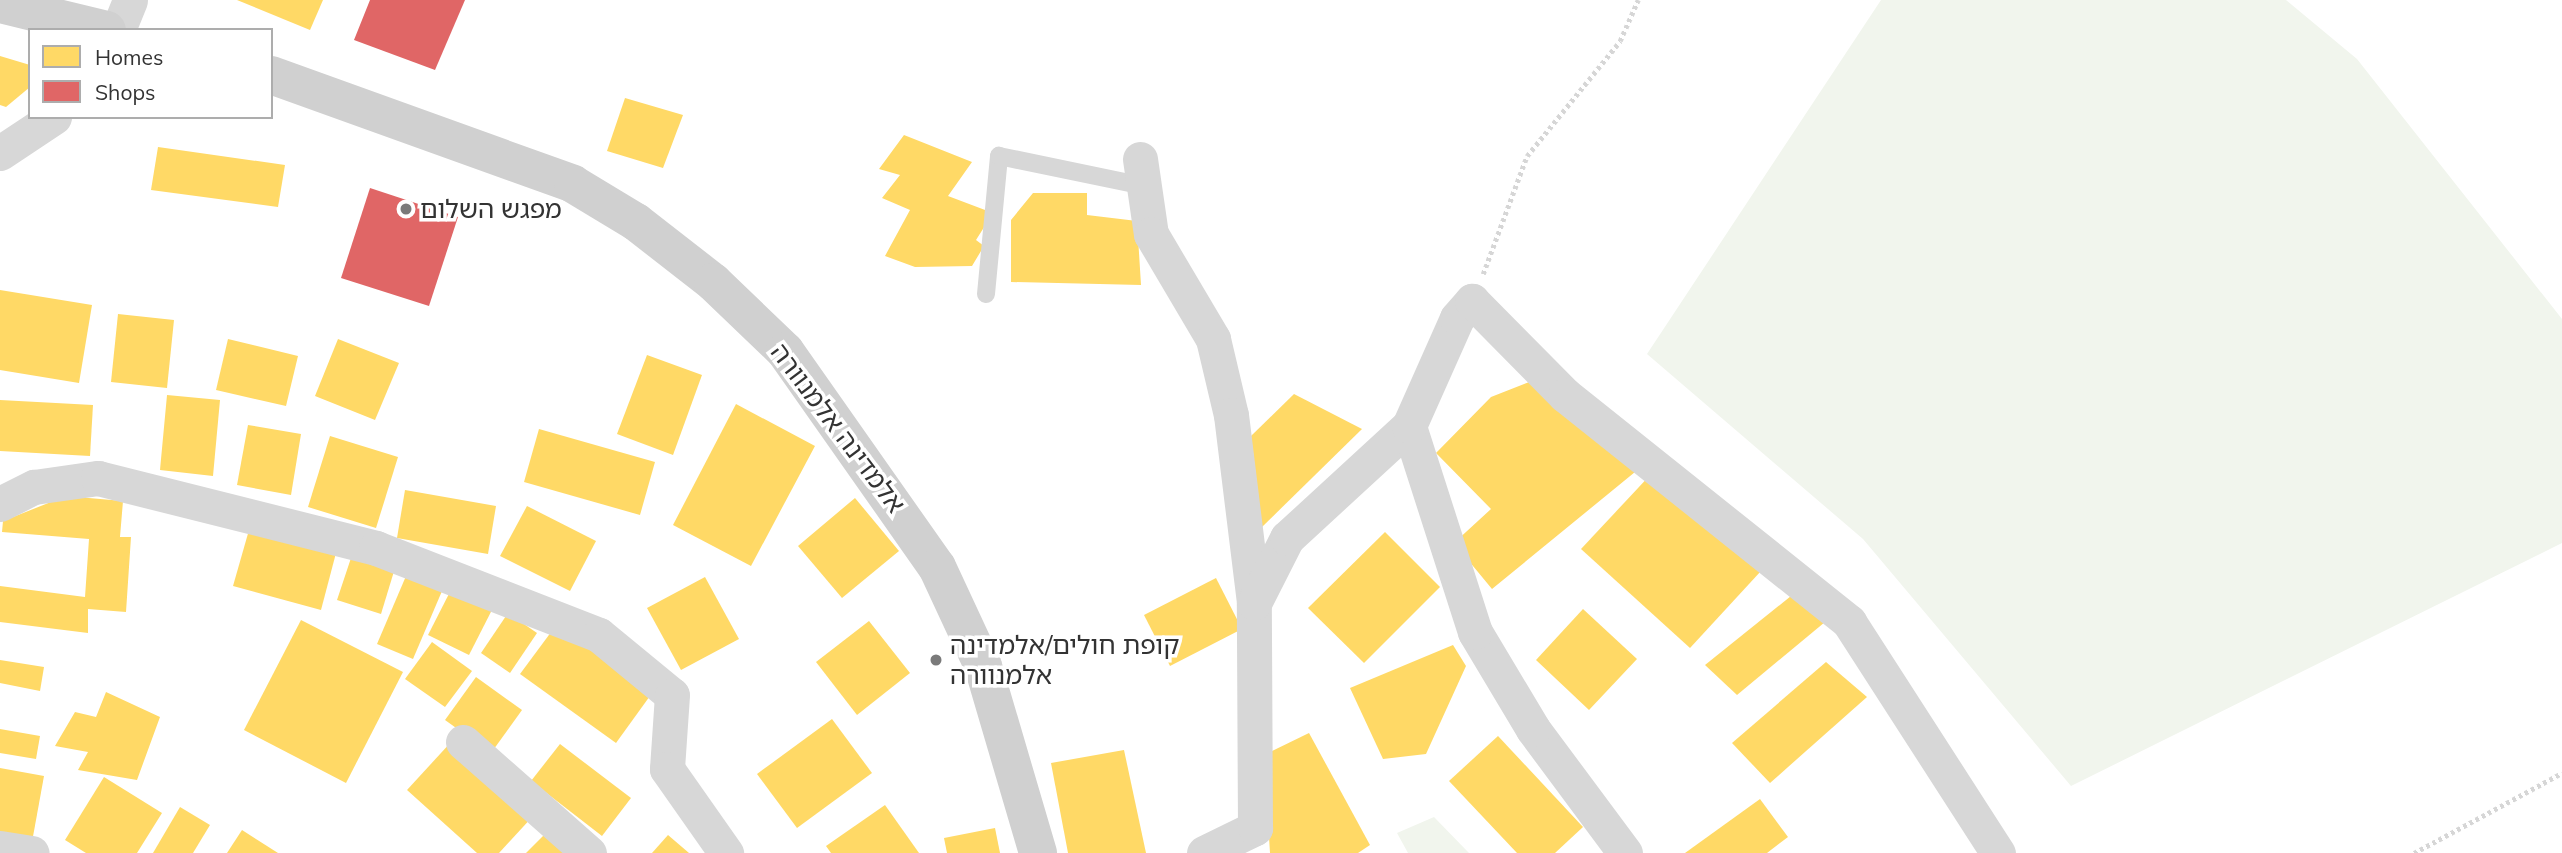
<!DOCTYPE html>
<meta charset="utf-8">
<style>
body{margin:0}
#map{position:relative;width:2562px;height:853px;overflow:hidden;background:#fff;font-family:Mulish,"Noto Sans Hebrew",sans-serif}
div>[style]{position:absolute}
.green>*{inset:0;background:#f1f5ed}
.homes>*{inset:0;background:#ffd966}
.shops>*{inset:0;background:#e06666}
.path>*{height:4.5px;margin-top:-2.25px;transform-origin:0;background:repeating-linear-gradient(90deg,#d6d6d6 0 3.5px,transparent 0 7px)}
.lane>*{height:18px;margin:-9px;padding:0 9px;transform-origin:9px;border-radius:9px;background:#d7d7d7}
.street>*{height:35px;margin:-17.5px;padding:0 17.5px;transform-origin:17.5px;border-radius:17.5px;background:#d7d7d7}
.secondary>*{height:38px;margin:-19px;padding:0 19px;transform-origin:19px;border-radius:19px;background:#d0d0d0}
.dots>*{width:19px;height:19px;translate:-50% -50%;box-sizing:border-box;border:4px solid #fff;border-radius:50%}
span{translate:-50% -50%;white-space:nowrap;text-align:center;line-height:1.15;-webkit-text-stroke:7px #fff;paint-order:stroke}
.poi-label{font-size:26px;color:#333}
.left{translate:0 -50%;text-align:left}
.street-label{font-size:26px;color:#333}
.legend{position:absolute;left:28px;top:28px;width:245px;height:91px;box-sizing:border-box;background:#fff;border:2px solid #adadad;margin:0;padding:9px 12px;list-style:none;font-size:21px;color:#333}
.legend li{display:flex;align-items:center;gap:14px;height:35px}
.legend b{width:35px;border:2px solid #adadad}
</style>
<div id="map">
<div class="green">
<i style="clip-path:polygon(1881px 0,2286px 0,2357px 59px,2562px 319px,2562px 543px,2071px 786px,1863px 539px,1647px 354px)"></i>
<i style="clip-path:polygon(1434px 817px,1469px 853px,1408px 853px,1397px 833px)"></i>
</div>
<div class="homes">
<i style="clip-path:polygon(237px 0,323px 0,310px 30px)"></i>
<i style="clip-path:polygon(0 56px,30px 65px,30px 87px,6px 107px,0 105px)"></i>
<i style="clip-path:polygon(625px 98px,683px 115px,663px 168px,607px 151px)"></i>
<i style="clip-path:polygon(904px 135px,972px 162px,948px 196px,993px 213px,976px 240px,984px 246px,972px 266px,915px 267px,885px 256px,910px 210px,882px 198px,900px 175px,879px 169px)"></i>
<i style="clip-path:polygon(158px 147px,285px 165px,278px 207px,151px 190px)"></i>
<i style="clip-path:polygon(1033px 193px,1087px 193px,1087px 215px,1137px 221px,1141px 285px,1011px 282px,1011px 220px)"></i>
<i style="clip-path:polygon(0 290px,92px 305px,79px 383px,0 370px)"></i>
<i style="clip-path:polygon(118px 314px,174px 320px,167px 388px,111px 382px)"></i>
<i style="clip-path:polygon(228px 339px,298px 356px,286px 406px,216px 390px)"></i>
<i style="clip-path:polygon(338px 339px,399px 363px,375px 420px,315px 396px)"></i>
<i style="clip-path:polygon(647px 355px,702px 375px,673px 455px,617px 434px)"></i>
<i style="clip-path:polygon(1537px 379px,1635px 472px,1492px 589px,1454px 543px,1491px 509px,1436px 453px,1491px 397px)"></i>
<i style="clip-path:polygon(1294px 394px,1362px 429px,1262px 527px,1251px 436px)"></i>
<i style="clip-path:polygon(167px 395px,220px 400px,213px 476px,160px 470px)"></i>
<i style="clip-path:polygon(0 400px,93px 405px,90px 456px,0 451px)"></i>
<i style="clip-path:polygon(736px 404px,815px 446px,751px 566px,673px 525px)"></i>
<i style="clip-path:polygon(248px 425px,301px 434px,291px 495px,237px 485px)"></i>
<i style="clip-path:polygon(539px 429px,655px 462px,640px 515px,524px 482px)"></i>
<i style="clip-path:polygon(330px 436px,398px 457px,376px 528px,308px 507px)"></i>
<i style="clip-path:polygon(1653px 472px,1761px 571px,1690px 648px,1581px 549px)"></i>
<i style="clip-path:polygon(405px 490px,496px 506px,488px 554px,397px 538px)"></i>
<i style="clip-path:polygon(66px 496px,123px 501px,120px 537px,131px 537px,126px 612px,88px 609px,88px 633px,0 622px,0 586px,85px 597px,89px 539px,2px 532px,3px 521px)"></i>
<i style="clip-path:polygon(855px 498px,899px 551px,842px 598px,798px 546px)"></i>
<i style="clip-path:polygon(527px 506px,596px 541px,570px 591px,500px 556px)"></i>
<i style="clip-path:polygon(249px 530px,336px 553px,321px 610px,233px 586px)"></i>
<i style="clip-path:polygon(1385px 532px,1440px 587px,1364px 663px,1308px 608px)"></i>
<i style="clip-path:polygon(352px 555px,395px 568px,381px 614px,337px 600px)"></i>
<i style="clip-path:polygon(409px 569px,445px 584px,413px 659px,377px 644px)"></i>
<i style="clip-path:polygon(705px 577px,739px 639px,681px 670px,647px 608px)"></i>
<i style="clip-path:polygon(1216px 578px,1242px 629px,1170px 666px,1144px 615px)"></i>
<i style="clip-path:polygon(455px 582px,496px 602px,469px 655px,428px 635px)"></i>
<i style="clip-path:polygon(1791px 596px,1825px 622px,1737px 695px,1705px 665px)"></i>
<i style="clip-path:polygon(1583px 609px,1637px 659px,1589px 710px,1536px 660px)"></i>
<i style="clip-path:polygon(508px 613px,537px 633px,510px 673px,481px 653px)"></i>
<i style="clip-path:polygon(301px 620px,403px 672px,346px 783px,244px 730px)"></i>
<i style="clip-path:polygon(560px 620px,655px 689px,616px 743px,520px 674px)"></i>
<i style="clip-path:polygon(869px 621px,910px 673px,857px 715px,816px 662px)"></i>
<i style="clip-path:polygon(432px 642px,472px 671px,445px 707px,405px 679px)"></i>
<i style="clip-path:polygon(1453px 645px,1466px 666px,1426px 754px,1383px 759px,1350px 688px)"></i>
<i style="clip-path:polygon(0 660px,44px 667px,40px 691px,0 683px)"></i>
<i style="clip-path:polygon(1826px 662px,1867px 697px,1770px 783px,1732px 743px)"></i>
<i style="clip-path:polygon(476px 677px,522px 710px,491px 753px,445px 720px)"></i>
<i style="clip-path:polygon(106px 692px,160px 717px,137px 780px,78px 770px,88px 752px,55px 746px,75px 712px,96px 717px)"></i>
<i style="clip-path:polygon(832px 719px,872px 773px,797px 828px,757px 774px)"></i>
<i style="clip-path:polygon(0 729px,40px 736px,36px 759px,0 753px)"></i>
<i style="clip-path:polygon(1309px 733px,1370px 845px,1358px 853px,1270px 853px,1264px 755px)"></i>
<i style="clip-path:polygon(1498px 736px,1583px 827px,1555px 853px,1517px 853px,1449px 781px)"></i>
<i style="clip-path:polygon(452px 741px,534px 815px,499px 853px,477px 853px,407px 790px)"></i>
<i style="clip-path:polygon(560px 744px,631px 798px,602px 836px,531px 781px)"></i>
<i style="clip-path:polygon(1124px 750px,1146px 853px,1068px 853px,1051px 763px)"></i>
<i style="clip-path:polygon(0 768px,44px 776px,32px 842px,0 836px)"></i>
<i style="clip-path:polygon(104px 777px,162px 813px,137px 853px,86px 853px,65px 840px)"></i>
<i style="clip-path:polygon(1760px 799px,1788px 837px,1767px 853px,1685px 853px)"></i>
<i style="clip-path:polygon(885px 805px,919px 853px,831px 853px,826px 846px)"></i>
<i style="clip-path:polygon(180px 807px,210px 825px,193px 853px,153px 853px)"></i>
<i style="clip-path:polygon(995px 828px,1000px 853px,947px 853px,944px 838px)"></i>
<i style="clip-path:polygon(242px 830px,278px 853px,227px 853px)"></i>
<i style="clip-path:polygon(546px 833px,566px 853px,526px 853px)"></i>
<i style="clip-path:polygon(668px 835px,689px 853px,652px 853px)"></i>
</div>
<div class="shops">
<i style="clip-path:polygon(370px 0,465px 0,435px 70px,354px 40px)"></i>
<i style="clip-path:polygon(370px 188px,458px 217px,429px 306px,341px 278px)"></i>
</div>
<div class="path">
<i style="left:1483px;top:274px;width:126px;rotate:-69.6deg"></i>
<i style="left:1527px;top:156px;width:148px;rotate:-51deg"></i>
<i style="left:1620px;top:41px;width:45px;rotate:-66.3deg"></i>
<i style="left:2414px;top:853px;width:168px;rotate:-28.4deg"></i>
</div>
<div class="lane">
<i style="left:986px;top:294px;width:139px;rotate:-84.6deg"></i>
<i style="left:999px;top:156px;width:148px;rotate:11.7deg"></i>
</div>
<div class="street">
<i style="left:118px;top:30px;width:32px;rotate:-68deg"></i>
<i style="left:0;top:153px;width:65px;rotate:-33.7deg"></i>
<i style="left:1140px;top:159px;width:76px;rotate:81.7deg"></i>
<i style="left:1151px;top:234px;width:122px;rotate:59.4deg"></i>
<i style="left:1213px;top:339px;width:78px;rotate:76.7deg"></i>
<i style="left:1231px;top:415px;width:189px;rotate:83deg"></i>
<i style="left:0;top:504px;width:38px;rotate:-27deg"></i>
<i style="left:34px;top:487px;width:65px;rotate:-8deg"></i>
<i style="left:98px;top:478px;width:287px;rotate:14.1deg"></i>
<i style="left:376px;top:548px;width:239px;rotate:21.3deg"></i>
<i style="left:599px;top:635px;width:94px;rotate:39.4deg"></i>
<i style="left:672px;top:695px;width:74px;rotate:93.9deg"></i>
<i style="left:667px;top:769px;width:103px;rotate:54.9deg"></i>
<i style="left:463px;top:742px;width:168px;rotate:41.4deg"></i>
<i style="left:0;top:848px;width:32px;rotate:9deg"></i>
<i style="left:1204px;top:853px;width:57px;rotate:-26.1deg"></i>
<i style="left:1255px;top:828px;width:225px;rotate:-90.3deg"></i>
<i style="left:1254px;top:603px;width:73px;rotate:-63.1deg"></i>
<i style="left:1287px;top:538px;width:166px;rotate:-42.6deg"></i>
<i style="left:1625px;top:853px;width:154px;rotate:-126.6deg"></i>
<i style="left:1533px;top:729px;width:113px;rotate:-120.9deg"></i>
<i style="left:1475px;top:632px;width:216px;rotate:-107.8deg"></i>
<i style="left:1409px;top:426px;width:118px;rotate:-66deg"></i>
<i style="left:1457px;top:318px;width:23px;rotate:-49deg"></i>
<i style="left:1472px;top:301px;width:132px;rotate:45.3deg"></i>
<i style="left:1565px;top:395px;width:364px;rotate:38.6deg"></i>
<i style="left:1849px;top:622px;width:275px;rotate:57.2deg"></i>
</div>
<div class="secondary">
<i style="left:0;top:4px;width:110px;rotate:13.7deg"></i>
<i style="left:271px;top:75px;width:321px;rotate:19.8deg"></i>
<i style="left:573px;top:184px;width:74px;rotate:31.1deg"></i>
<i style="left:636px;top:222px;width:98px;rotate:37.9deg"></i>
<i style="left:713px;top:282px;width:100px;rotate:43.8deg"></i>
<i style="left:785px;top:351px;width:264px;rotate:54.9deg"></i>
<i style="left:937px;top:567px;width:109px;rotate:65.1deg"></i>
<i style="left:983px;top:666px;width:195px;rotate:73.6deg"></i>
</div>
<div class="dots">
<i style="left:406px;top:209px;background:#7a7a7a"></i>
<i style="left:936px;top:660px;background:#7a7a7a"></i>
</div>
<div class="poi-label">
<span class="left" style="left:420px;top:209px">מפגש השלום</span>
<span class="left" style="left:950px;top:660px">קופת חולים/אלמדינה<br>אלמנוורה</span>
</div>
<div class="street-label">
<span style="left:838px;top:428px;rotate:53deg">אלמדינה אלמנוורה</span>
</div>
<ul class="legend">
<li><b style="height:19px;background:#ffd966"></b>Homes</li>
<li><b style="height:19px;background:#e06666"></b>Shops</li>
</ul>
</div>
